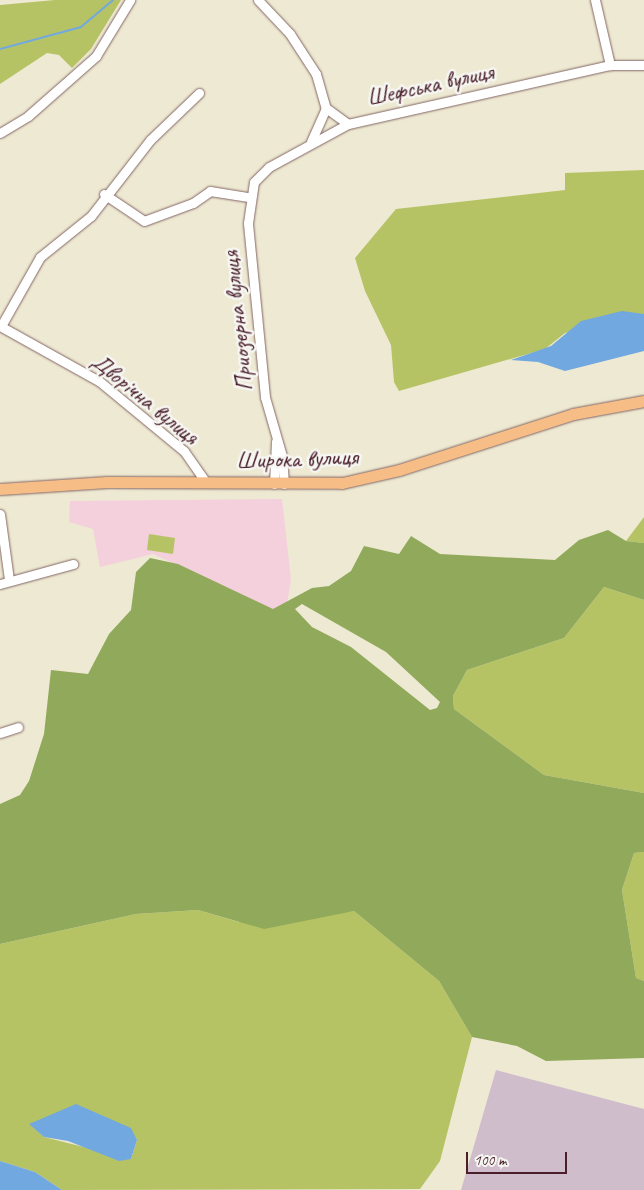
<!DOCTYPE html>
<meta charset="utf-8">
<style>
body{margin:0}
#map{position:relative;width:644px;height:1190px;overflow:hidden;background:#eee9d2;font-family:Caveat,sans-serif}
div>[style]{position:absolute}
.built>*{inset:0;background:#f4cfdc}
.industrial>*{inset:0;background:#d0bdcc}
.green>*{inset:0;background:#b6c365}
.forest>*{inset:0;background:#90a95a}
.water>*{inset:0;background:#72a8e0}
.stream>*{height:2px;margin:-1px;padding:0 1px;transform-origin:1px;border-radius:1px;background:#72a8e0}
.roads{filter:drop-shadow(0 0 1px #836665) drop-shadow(0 0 1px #836665)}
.minor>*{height:9px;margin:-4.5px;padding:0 4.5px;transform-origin:4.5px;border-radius:4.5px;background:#fff}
.major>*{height:11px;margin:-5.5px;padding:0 5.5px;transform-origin:5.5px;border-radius:5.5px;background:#f6be86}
span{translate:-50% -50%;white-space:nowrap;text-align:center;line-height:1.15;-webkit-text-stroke:5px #f6f6f2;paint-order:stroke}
.street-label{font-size:24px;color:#4a1f2b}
.scale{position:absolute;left:466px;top:1152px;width:101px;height:22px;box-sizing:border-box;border:2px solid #4a1f2b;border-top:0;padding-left:6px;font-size:15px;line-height:18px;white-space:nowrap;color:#4a1f2b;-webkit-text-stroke:4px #f6f6f2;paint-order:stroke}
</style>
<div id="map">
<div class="built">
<i style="clip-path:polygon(282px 499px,291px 580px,285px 615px,153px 554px,100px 567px,93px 529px,69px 522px,70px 501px)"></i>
</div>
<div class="industrial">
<i style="clip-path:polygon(496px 1070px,644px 1109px,644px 1190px,461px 1190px)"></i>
</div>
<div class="green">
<i style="clip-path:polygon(55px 0,121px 0,91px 49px,72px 68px,59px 55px,47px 53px,0 84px,0 5px)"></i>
<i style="clip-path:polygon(644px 170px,644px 314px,565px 333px,545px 349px,399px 391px,394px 382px,391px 345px,365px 291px,355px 258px,396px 209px,565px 190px,565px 173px)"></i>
<i style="clip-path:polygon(644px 517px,644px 543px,626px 541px)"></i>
<i style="clip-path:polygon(149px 534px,175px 538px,173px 554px,147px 550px)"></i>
<i style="clip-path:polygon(604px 587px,644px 600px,644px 793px,544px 775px,454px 709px,453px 696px,467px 670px,564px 638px)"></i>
<i style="clip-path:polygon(644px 852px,644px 981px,636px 978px,622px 890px,634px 853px)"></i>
<i style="clip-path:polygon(evenodd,198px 910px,239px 922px,354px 911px,439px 981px,472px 1037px,440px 1161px,420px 1189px,62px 1190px,35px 1172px,0 1161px,0 944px,136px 914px,198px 910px,30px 1124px,137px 1140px,131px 1159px,44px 1137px,30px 1124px)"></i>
</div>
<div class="forest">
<i style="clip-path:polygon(evenodd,608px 530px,626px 541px,644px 543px,644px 600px,604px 587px,564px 638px,467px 670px,453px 696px,454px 709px,544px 775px,644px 793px,644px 852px,634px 853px,622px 890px,636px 978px,644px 981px,644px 1058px,546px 1061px,517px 1046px,472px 1037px,439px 981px,354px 911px,264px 929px,198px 910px,136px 914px,0 944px,0 804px,20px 795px,29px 781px,44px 734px,51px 670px,88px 674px,109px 634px,131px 610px,136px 572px,150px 558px,178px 564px,273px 609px,312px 588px,329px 586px,351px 571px,364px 546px,399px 554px,411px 536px,440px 554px,555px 560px,579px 540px,608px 530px,302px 604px,386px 652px,440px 702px,437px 708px,430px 710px,351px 647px,312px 627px,295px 609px,302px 604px)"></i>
</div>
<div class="water">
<i style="clip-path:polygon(622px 311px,644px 314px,644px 351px,565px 371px,538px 362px,511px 360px,551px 346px,581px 321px)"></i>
<i style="clip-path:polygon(76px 1104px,131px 1128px,137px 1140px,131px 1159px,119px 1161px,68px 1141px,44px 1137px,29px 1124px)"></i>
<i style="clip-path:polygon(0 1161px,35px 1172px,62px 1190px,0 1190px)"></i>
</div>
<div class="stream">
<i style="left:0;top:49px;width:84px;rotate:-15.2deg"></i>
<i style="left:81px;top:27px;width:42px;rotate:-40.2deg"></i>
</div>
<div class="roads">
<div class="minor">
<i style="left:258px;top:0;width:47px;rotate:46.7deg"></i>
<i style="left:290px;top:34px;width:48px;rotate:57deg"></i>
<i style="left:316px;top:74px;width:35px;rotate:74deg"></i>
<i style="left:326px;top:108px;width:37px;rotate:114deg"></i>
<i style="left:595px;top:0;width:67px;rotate:77deg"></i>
<i style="left:326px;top:108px;width:27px;rotate:36deg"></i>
<i style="left:0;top:133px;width:33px;rotate:-31deg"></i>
<i style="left:28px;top:116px;width:91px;rotate:-41.4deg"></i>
<i style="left:96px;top:56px;width:66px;rotate:-58.7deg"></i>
<i style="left:104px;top:194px;width:48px;rotate:34deg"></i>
<i style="left:144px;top:221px;width:52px;rotate:-20.2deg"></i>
<i style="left:193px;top:203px;width:21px;rotate:-35deg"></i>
<i style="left:210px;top:191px;width:39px;rotate:9deg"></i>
<i style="left:0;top:326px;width:113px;rotate:29.1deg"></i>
<i style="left:99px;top:381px;width:110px;rotate:39.5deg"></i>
<i style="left:184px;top:451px;width:38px;rotate:55deg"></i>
<i style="left:1px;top:326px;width:79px;rotate:-60.5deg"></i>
<i style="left:40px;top:257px;width:65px;rotate:-38.8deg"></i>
<i style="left:91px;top:216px;width:96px;rotate:-52.2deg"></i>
<i style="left:150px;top:140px;width:68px;rotate:-43.8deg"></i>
<i style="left:274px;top:484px;width:43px;rotate:-87.3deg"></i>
<i style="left:284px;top:484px;width:28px;rotate:-94deg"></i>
<i style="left:282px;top:456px;width:61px;rotate:-106.1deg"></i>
<i style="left:265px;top:397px;width:175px;rotate:-95.6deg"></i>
<i style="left:248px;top:223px;width:41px;rotate:-81.7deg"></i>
<i style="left:254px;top:182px;width:21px;rotate:-45deg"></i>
<i style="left:269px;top:167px;width:90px;rotate:-28.6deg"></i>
<i style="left:348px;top:124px;width:269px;rotate:-12.7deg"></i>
<i style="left:610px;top:65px;width:34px"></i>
<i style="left:0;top:514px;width:67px;rotate:82.2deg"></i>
<i style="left:0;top:584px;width:76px;rotate:-15.3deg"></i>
<i style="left:0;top:733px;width:19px;rotate:-18deg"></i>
</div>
<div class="major">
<i style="left:0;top:489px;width:107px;rotate:-3.7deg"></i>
<i style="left:107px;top:482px;width:235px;rotate:0.2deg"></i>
<i style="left:342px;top:483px;width:58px;rotate:-12.8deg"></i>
<i style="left:399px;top:470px;width:183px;rotate:-17.8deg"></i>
<i style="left:573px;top:414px;width:72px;rotate:-10.4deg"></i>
</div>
</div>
<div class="street-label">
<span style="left:430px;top:85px;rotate:-12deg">Шефська вулиця</span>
<span style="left:238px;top:321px;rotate:-96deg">Приозерна вулиця</span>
<span style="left:145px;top:399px;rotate:39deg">Дворічна вулиця</span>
<span style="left:297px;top:459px;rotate:-2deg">Широка вулиця</span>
</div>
<div class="scale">100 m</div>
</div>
